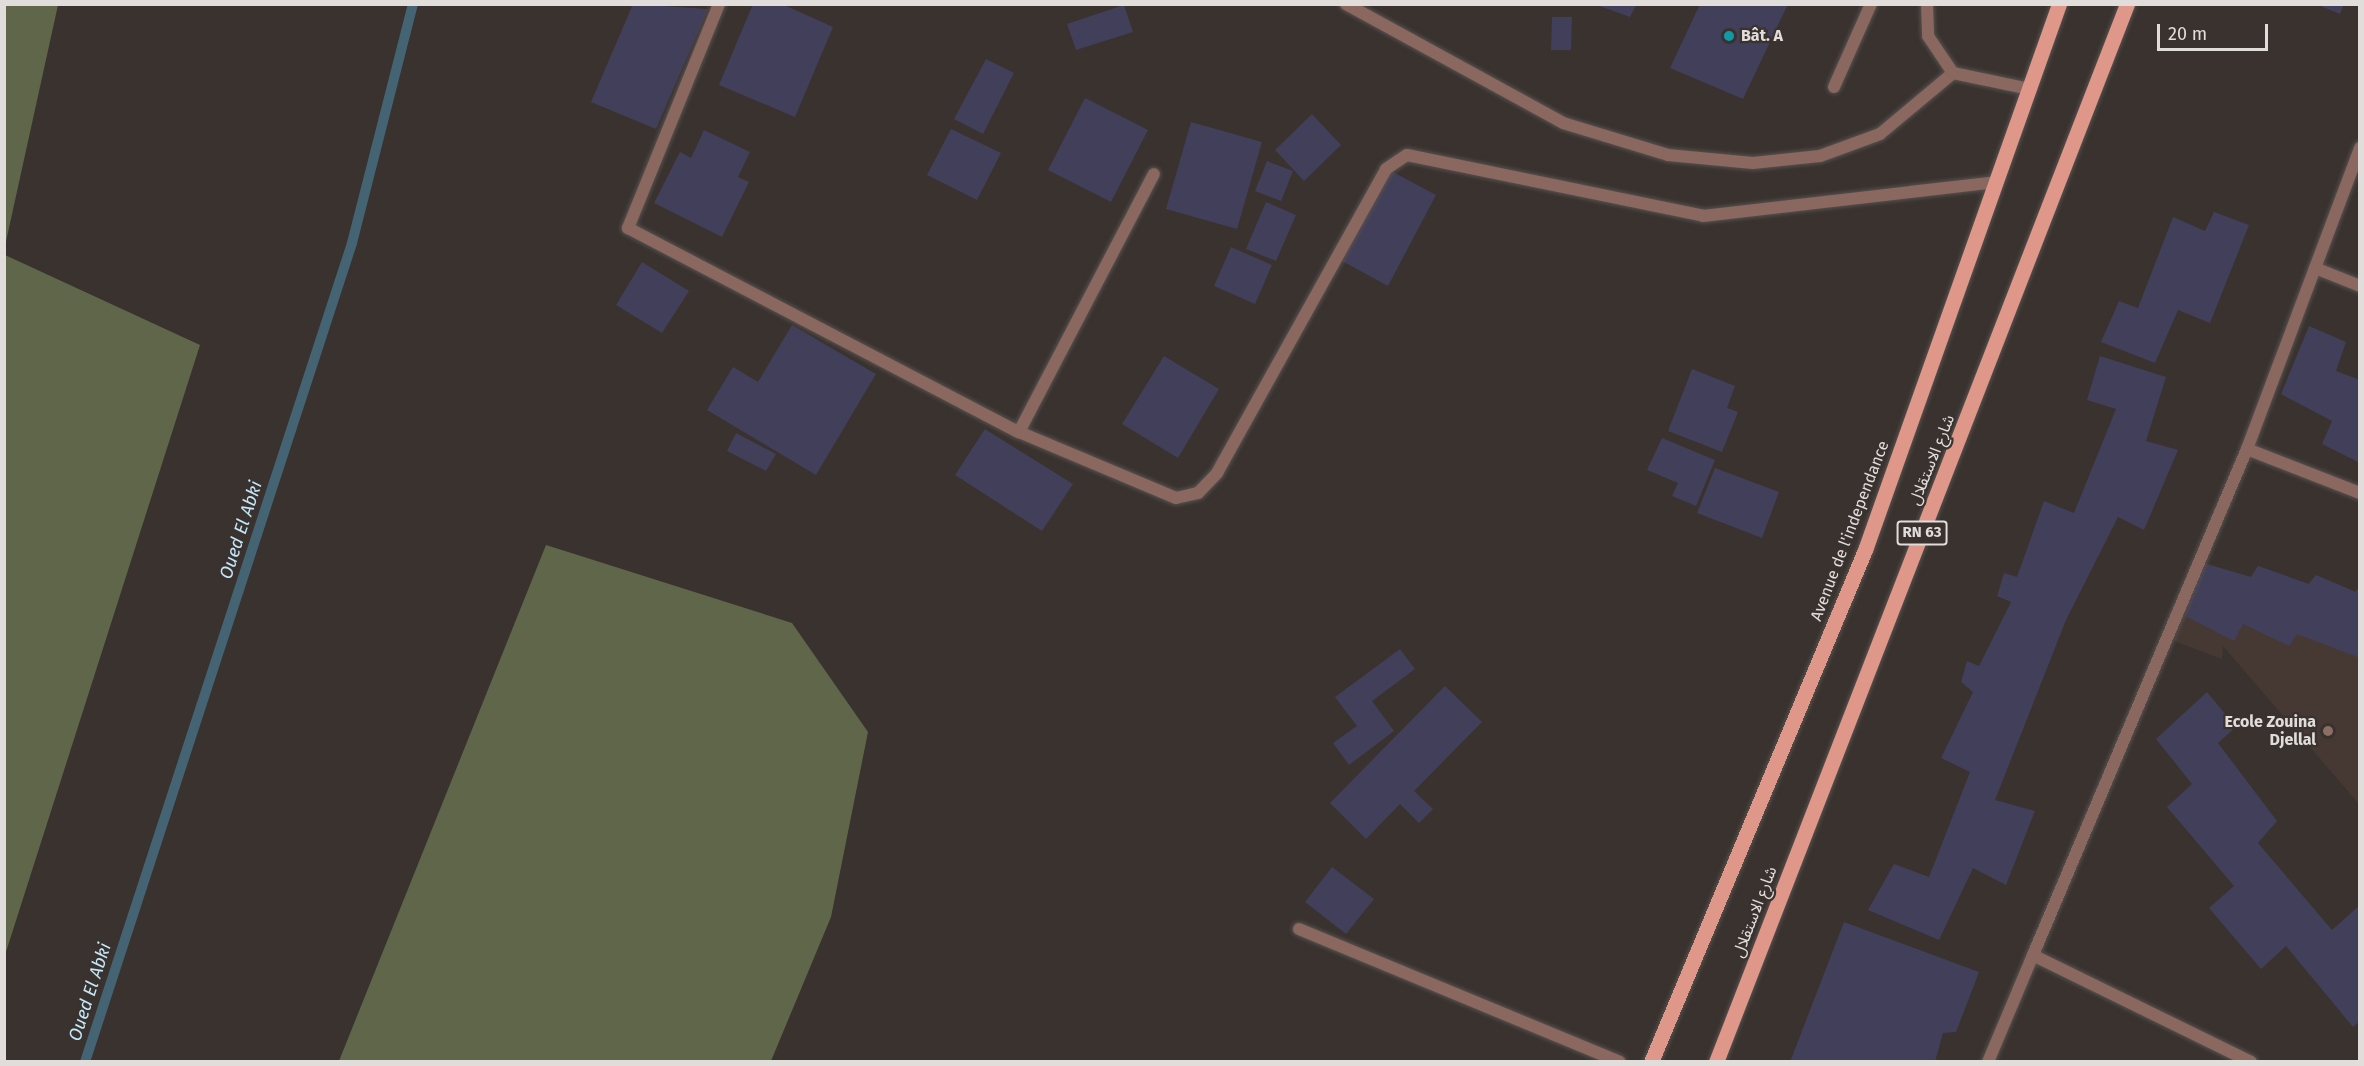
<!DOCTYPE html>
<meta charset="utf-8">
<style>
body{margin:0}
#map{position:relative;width:2364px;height:1066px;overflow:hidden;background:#39322f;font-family:"Fira Sans","Noto Sans Arabic",sans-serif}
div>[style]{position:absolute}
.built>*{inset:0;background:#463933}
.forest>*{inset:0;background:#5f6649}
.stream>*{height:10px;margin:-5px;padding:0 5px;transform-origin:5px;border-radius:5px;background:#446474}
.building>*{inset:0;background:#423f5a}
.roads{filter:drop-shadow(0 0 2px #57514e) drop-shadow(0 0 2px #57514e)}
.lane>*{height:12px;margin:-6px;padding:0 6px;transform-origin:6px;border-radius:6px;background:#8a675f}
.street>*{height:12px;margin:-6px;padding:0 6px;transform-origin:6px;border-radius:6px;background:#8a675f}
.primary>*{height:15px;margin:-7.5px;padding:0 7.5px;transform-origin:7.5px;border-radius:7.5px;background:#df9789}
.dots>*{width:16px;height:16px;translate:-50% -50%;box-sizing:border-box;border:3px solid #39322f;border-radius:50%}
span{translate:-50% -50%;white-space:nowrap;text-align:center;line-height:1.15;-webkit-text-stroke:4.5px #39322f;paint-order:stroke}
.shield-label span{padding:2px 4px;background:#39322f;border:2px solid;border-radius:4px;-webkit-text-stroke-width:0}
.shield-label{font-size:15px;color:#e1dddb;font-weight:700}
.poi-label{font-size:16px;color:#e1dddb;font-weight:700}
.left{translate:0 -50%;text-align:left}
.right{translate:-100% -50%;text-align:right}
.street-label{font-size:16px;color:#e1dddb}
.water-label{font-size:18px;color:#c3e7f9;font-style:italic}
.frame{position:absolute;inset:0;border:6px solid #e1dddb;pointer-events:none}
.scale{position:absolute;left:2157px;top:24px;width:111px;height:27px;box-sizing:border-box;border:3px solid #e1dddb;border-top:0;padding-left:8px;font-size:18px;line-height:21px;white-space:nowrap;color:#e1dddb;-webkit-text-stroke:4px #39322f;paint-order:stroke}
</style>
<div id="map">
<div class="built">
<i style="clip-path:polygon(2203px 563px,2251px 577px,2258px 566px,2308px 584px,2316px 575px,2355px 592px,2359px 586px,2359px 804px,2223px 646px,2222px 659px,2174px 641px)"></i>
</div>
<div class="forest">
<i style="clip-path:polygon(5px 4px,58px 5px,5px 246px,4px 5px)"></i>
<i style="clip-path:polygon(5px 255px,200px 345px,5px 955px)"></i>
<i style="clip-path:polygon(546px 545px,792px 623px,868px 732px,831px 917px,771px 1061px,339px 1061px)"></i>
</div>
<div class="stream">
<i style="left:85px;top:1062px;width:861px;rotate:-71.94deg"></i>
<i style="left:352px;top:243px;width:247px;rotate:-75.7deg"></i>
</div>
<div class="building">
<i style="clip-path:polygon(633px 4px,708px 9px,656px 129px,591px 102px)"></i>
<i style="clip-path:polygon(753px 4px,782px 4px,833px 27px,795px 117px,719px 85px)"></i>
<i style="clip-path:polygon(1594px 4px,1637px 4px,1630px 17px)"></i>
<i style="clip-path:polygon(1700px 4px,1788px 4px,1743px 99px,1670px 68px)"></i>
<i style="clip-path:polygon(2316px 4px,2344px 4px,2340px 14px)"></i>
<i style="clip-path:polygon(1124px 5px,1133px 32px,1076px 50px,1067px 24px)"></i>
<i style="clip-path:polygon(1552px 17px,1572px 17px,1571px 50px,1551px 50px)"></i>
<i style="clip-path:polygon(986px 59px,1014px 73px,983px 134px,954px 119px)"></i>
<i style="clip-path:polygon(1085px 98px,1148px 130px,1111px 202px,1048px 170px)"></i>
<i style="clip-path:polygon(1312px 114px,1341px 145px,1304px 181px,1275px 150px)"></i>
<i style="clip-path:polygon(1191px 122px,1262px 142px,1237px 229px,1166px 209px)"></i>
<i style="clip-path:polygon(951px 129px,1001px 153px,977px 200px,927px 175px)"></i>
<i style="clip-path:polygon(704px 130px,750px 152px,738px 177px,749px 182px,722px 237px,654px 203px,680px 152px,691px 158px)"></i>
<i style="clip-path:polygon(1267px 161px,1293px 171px,1281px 201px,1255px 191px)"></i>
<i style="clip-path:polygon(1391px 171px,1436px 195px,1388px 286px,1342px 261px)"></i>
<i style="clip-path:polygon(1266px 202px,1296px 215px,1276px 261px,1246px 249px)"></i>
<i style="clip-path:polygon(2214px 212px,2249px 225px,2210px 323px,2178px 310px,2155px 363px,2101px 342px,2119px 301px,2138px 308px,2173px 217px,2205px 231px)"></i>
<i style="clip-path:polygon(1231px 247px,1272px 265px,1255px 304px,1214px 286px)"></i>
<i style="clip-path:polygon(642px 262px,689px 291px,662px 333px,616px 305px)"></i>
<i style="clip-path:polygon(792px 325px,876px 374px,816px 475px,707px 410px,733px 367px,758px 382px)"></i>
<i style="clip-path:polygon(2309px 326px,2346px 342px,2336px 371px,2360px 380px,2360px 463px,2322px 444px,2332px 421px,2281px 394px)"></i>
<i style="clip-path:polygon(1164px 356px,1219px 389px,1178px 458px,1122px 424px)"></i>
<i style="clip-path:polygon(2100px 356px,2166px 377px,2146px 441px,2178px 450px,2144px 530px,2118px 517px,2066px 620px,1995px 800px,2035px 811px,2006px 885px,1973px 868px,1939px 940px,1868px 910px,1894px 864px,1929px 877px,1970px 772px,1941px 758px,1973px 692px,1961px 682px,1967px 661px,1979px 666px,2011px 602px,1997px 596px,2004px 573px,2017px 577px,2044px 501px,2074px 513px,2116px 409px,2087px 400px)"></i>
<i style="clip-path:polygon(1692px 369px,1735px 386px,1727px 408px,1738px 412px,1722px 452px,1668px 431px)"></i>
<i style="clip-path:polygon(985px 429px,1073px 484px,1042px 531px,955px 475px)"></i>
<i style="clip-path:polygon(736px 433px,776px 454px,766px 471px,727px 451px)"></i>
<i style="clip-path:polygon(1662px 438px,1715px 460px,1696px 506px,1672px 496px,1678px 483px,1647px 470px)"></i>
<i style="clip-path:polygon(1715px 468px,1779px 492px,1762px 538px,1697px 513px)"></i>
<i style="clip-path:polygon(2203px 563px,2251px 577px,2258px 566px,2309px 584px,2316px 575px,2356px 592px,2360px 586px,2360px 658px,2297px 634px,2289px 646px,2243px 624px,2234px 641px,2185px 616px)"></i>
<i style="clip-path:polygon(1400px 649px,1415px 669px,1372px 701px,1394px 731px,1349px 765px,1333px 743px,1357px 726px,1335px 697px)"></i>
<i style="clip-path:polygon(1445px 686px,1482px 722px,1414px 791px,1433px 809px,1419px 823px,1400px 804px,1366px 839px,1330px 803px)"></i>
<i style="clip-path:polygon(2207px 692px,2236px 727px,2218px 743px,2277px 821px,2258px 843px,2332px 930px,2360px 905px,2360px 1021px,2353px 1027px,2286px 946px,2261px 969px,2209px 908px,2234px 886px,2167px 807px,2192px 784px,2156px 739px)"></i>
<i style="clip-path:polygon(1332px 867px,1374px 899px,1346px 934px,1305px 902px)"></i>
<i style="clip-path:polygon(1844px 922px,1979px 972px,1956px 1032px,1943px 1033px,1935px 1062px,1790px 1062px)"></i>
</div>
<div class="roads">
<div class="lane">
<i style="left:1019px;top:432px;width:291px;rotate:-62.4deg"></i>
<i style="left:1299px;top:929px;width:347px;rotate:22.5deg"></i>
</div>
<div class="street">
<i style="left:719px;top:4px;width:242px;rotate:112.1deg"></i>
<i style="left:628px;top:228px;width:441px;rotate:27.6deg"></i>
<i style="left:1019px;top:432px;width:170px;rotate:22.8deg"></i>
<i style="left:1176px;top:498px;width:23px;rotate:-13deg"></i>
<i style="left:1198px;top:493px;width:28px;rotate:-46deg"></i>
<i style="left:1217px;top:473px;width:348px;rotate:-60.9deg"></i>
<i style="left:1386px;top:169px;width:25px;rotate:-34deg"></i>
<i style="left:1407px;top:155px;width:302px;rotate:11.6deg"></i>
<i style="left:1703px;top:216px;width:295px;rotate:-6.6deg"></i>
<i style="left:1346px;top:4px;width:247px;rotate:28.7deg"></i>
<i style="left:1563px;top:123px;width:110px;rotate:16.9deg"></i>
<i style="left:1668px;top:155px;width:85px;rotate:5.4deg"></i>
<i style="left:1753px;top:163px;width:67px;rotate:-6deg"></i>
<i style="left:1820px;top:156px;width:64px;rotate:-20.1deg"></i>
<i style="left:1880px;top:134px;width:95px;rotate:-39.9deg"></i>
<i style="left:1927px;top:4px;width:32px;rotate:88deg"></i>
<i style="left:1928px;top:36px;width:45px;rotate:56deg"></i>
<i style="left:1953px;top:73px;width:79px;rotate:11.7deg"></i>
<i style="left:1834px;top:87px;width:91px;rotate:-66deg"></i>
<i style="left:2315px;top:268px;width:48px;rotate:21.8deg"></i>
<i style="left:2247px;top:449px;width:121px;rotate:21.3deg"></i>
<i style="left:1988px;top:1062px;width:116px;rotate:-67.2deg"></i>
<i style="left:2251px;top:1062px;width:243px;rotate:-153.9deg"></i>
<i style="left:2033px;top:955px;width:549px;rotate:-67.08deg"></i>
<i style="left:2247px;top:449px;width:322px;rotate:-69.4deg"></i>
</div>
<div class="primary">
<i style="left:1651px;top:1062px;width:555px;rotate:-67.32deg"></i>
<i style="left:1865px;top:550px;width:579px;rotate:-70.44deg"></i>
<i style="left:1716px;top:1062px;width:1135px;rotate:-68.77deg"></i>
</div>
</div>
<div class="dots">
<i style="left:1729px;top:36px;background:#0f9aa8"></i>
<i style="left:2328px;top:731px;background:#8d6e63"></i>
</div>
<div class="shield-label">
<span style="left:1922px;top:533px">RN 63</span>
</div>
<div class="poi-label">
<span class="left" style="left:1741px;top:36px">Bât. A</span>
<span class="right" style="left:2316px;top:731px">Ecole Zouina<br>Djellal</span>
</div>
<div class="street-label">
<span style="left:1932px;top:460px;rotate:-68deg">شارع الاستقلال</span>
<span style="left:1850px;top:531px;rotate:-69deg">Avenue de l'independance</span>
<span style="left:1755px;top:912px;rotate:-69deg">شارع الاستقلال</span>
</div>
<div class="water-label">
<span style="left:241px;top:530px;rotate:-72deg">Oued El Abki</span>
<span style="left:90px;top:992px;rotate:-72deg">Oued El Abki</span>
</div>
<div class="frame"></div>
<div class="scale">20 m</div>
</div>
